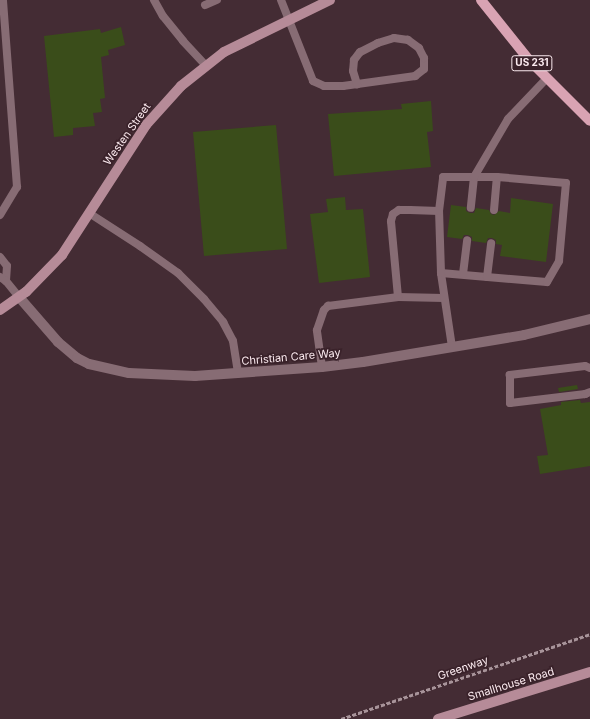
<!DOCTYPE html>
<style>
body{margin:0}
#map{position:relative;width:590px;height:719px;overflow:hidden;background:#442c34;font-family:Inter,sans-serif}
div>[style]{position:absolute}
.building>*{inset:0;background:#3a4d1a}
.path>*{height:2.5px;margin-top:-1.25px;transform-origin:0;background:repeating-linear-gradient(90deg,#a8949a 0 4px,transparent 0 6px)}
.lane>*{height:8px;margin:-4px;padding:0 4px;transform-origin:4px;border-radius:4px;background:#876c74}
.street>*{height:10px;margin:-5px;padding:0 5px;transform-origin:5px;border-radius:5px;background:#876c74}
.secondary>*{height:10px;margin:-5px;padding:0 5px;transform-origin:5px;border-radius:5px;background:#b68b98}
.primary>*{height:10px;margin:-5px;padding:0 5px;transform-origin:5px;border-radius:5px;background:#d9a3b3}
span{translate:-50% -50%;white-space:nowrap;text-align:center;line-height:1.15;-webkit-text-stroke:3.5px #3a222a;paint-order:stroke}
.shield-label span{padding:1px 3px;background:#3a222a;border:1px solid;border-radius:3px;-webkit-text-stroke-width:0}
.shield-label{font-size:10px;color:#fbeaef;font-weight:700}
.street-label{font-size:11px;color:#fbeaef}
</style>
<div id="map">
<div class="building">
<i style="clip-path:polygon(121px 27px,125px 45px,108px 50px,109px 55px,101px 57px,105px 98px,100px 99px,102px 112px,93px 113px,95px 126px,73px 128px,73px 135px,54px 137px,44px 36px,100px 29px,101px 33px)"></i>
<i style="clip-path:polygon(431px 101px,433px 131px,427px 132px,431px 167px,334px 176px,328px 114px,402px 109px,401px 104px)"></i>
<i style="clip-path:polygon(276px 125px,287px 249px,204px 256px,193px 132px)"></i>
<i style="clip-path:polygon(345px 197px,346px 210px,363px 209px,370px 277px,319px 283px,310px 214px,328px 212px,326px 199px)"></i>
<i style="clip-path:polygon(511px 198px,553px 204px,546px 262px,500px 256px,502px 245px,496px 244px,496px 240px,492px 238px,488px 238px,486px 243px,472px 241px,472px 237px,468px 235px,464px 235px,462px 239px,447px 237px,451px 205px,466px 207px,466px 211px,470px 213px,474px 213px,476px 208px,489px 210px,491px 214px,494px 215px,499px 211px,510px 213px)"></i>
<i style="clip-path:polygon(577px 385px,578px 389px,559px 392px,558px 388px)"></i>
<i style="clip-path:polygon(580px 400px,581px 403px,590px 402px,590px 466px,540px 474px,537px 456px,548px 455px,540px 409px,561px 405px,561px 402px)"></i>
</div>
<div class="path">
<i style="left:341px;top:719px;width:263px;rotate:-18.8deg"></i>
</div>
<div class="lane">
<i style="left:154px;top:0;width:18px;rotate:61deg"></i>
<i style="left:163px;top:16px;width:32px;rotate:51deg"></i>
<i style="left:183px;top:41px;width:33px;rotate:47deg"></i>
<i style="left:281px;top:0;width:87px;rotate:68.4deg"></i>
<i style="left:313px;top:81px;width:12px;rotate:24deg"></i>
<i style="left:324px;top:86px;width:19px"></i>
<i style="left:343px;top:86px;width:73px;rotate:-7.9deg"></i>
<i style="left:415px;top:76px;width:11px;rotate:-38deg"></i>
<i style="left:424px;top:69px;width:11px;rotate:-90deg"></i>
<i style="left:424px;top:58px;width:11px;rotate:-117deg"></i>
<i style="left:419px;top:48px;width:14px;rotate:-144deg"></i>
<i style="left:408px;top:40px;width:14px;rotate:-172deg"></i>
<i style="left:394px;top:38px;width:17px;rotate:163deg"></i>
<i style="left:378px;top:43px;width:20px;rotate:153deg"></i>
<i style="left:360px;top:52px;width:10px;rotate:127deg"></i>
<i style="left:354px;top:60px;width:11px;rotate:95deg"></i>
<i style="left:353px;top:71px;width:14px;rotate:73deg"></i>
<i style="left:205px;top:5px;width:13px;rotate:-23deg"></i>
<i style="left:494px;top:210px;width:33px;rotate:-85deg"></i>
<i style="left:89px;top:213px;width:61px;rotate:32.9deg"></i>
<i style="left:140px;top:246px;width:47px;rotate:35.4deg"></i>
<i style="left:178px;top:273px;width:37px;rotate:45deg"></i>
<i style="left:204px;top:299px;width:30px;rotate:50deg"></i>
<i style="left:223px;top:322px;width:21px;rotate:62deg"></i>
<i style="left:233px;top:341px;width:33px;rotate:81deg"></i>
<i style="left:0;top:215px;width:33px;rotate:-59deg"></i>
<i style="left:17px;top:187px;width:188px;rotate:-94.3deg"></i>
<i style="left:0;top:257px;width:11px;rotate:52deg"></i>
<i style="left:7px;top:266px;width:15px;rotate:94deg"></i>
<i style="left:441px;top:273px;width:106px;rotate:4.9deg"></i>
<i style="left:547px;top:282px;width:24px;rotate:-60deg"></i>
<i style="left:559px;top:261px;width:78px;rotate:-84.9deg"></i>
<i style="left:566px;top:183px;width:69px;rotate:-175deg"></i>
<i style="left:497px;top:177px;width:23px;rotate:180deg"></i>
<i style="left:474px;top:177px;width:31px;rotate:96deg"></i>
<i style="left:463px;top:274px;width:34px;rotate:-83deg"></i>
<i style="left:0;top:277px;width:7px;rotate:34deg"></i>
<i style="left:6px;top:281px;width:21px;rotate:51deg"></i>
<i style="left:487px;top:277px;width:34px;rotate:-83deg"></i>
<i style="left:398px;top:297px;width:46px;rotate:1.2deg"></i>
<i style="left:452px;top:347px;width:75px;rotate:-98.5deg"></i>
<i style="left:441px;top:273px;width:62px;rotate:-91.8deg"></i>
<i style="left:439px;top:211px;width:34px;rotate:-83deg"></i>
<i style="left:443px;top:177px;width:31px"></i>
<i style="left:474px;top:177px;width:67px;rotate:-59.6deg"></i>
<i style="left:508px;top:119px;width:57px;rotate:-46.4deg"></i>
<i style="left:322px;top:367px;width:37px;rotate:-98deg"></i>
<i style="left:317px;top:330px;width:21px;rotate:-71deg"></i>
<i style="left:324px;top:310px;width:6px;rotate:-45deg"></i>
<i style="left:328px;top:306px;width:71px;rotate:-7.3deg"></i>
<i style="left:398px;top:297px;width:76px;rotate:-95.3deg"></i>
<i style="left:391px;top:221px;width:7px;rotate:-74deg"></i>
<i style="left:393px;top:214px;width:7px;rotate:-34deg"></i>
<i style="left:399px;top:210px;width:11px"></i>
<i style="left:410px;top:210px;width:29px;rotate:2deg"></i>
<i style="left:590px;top:368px;width:5px;rotate:-158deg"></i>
<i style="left:585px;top:366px;width:76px;rotate:173.2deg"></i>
<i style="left:510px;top:375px;width:28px;rotate:90deg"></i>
<i style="left:510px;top:403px;width:76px;rotate:-6.8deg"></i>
<i style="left:585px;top:394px;width:5px;rotate:-22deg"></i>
</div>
<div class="street">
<i style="left:19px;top:297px;width:60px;rotate:49.1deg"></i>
<i style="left:58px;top:342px;width:25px;rotate:40deg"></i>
<i style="left:77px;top:358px;width:13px;rotate:27deg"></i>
<i style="left:89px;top:364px;width:41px;rotate:12.7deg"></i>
<i style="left:129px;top:373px;width:66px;rotate:2.6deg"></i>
<i style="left:195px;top:376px;width:127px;rotate:-4.1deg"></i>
<i style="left:322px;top:367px;width:41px;rotate:-7deg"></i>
<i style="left:363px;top:362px;width:163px;rotate:-9.5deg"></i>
<i style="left:524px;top:335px;width:68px;rotate:-13.6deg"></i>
</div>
<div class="secondary">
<i style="left:0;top:310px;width:32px;rotate:-35deg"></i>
<i style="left:26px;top:292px;width:52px;rotate:-45.8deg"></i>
<i style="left:62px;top:255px;width:155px;rotate:-57.1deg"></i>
<i style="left:146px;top:125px;width:52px;rotate:-48.1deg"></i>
<i style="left:181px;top:86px;width:55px;rotate:-38.3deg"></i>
<i style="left:224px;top:52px;width:118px;rotate:-26.1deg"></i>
<i style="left:438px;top:719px;width:159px;rotate:-17.2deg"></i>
</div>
<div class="primary">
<i style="left:481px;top:0;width:77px;rotate:51.3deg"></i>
<i style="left:529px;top:60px;width:86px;rotate:45deg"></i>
</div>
<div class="shield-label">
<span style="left:532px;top:63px">US 231</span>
</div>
<div class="street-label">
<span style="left:127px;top:134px;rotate:-55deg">Westen Street</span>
<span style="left:291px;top:357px;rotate:-5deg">Christian Care Way</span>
<span style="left:463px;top:668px;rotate:-19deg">Greenway</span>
<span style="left:511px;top:684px;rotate:-17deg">Smallhouse Road</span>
</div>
</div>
